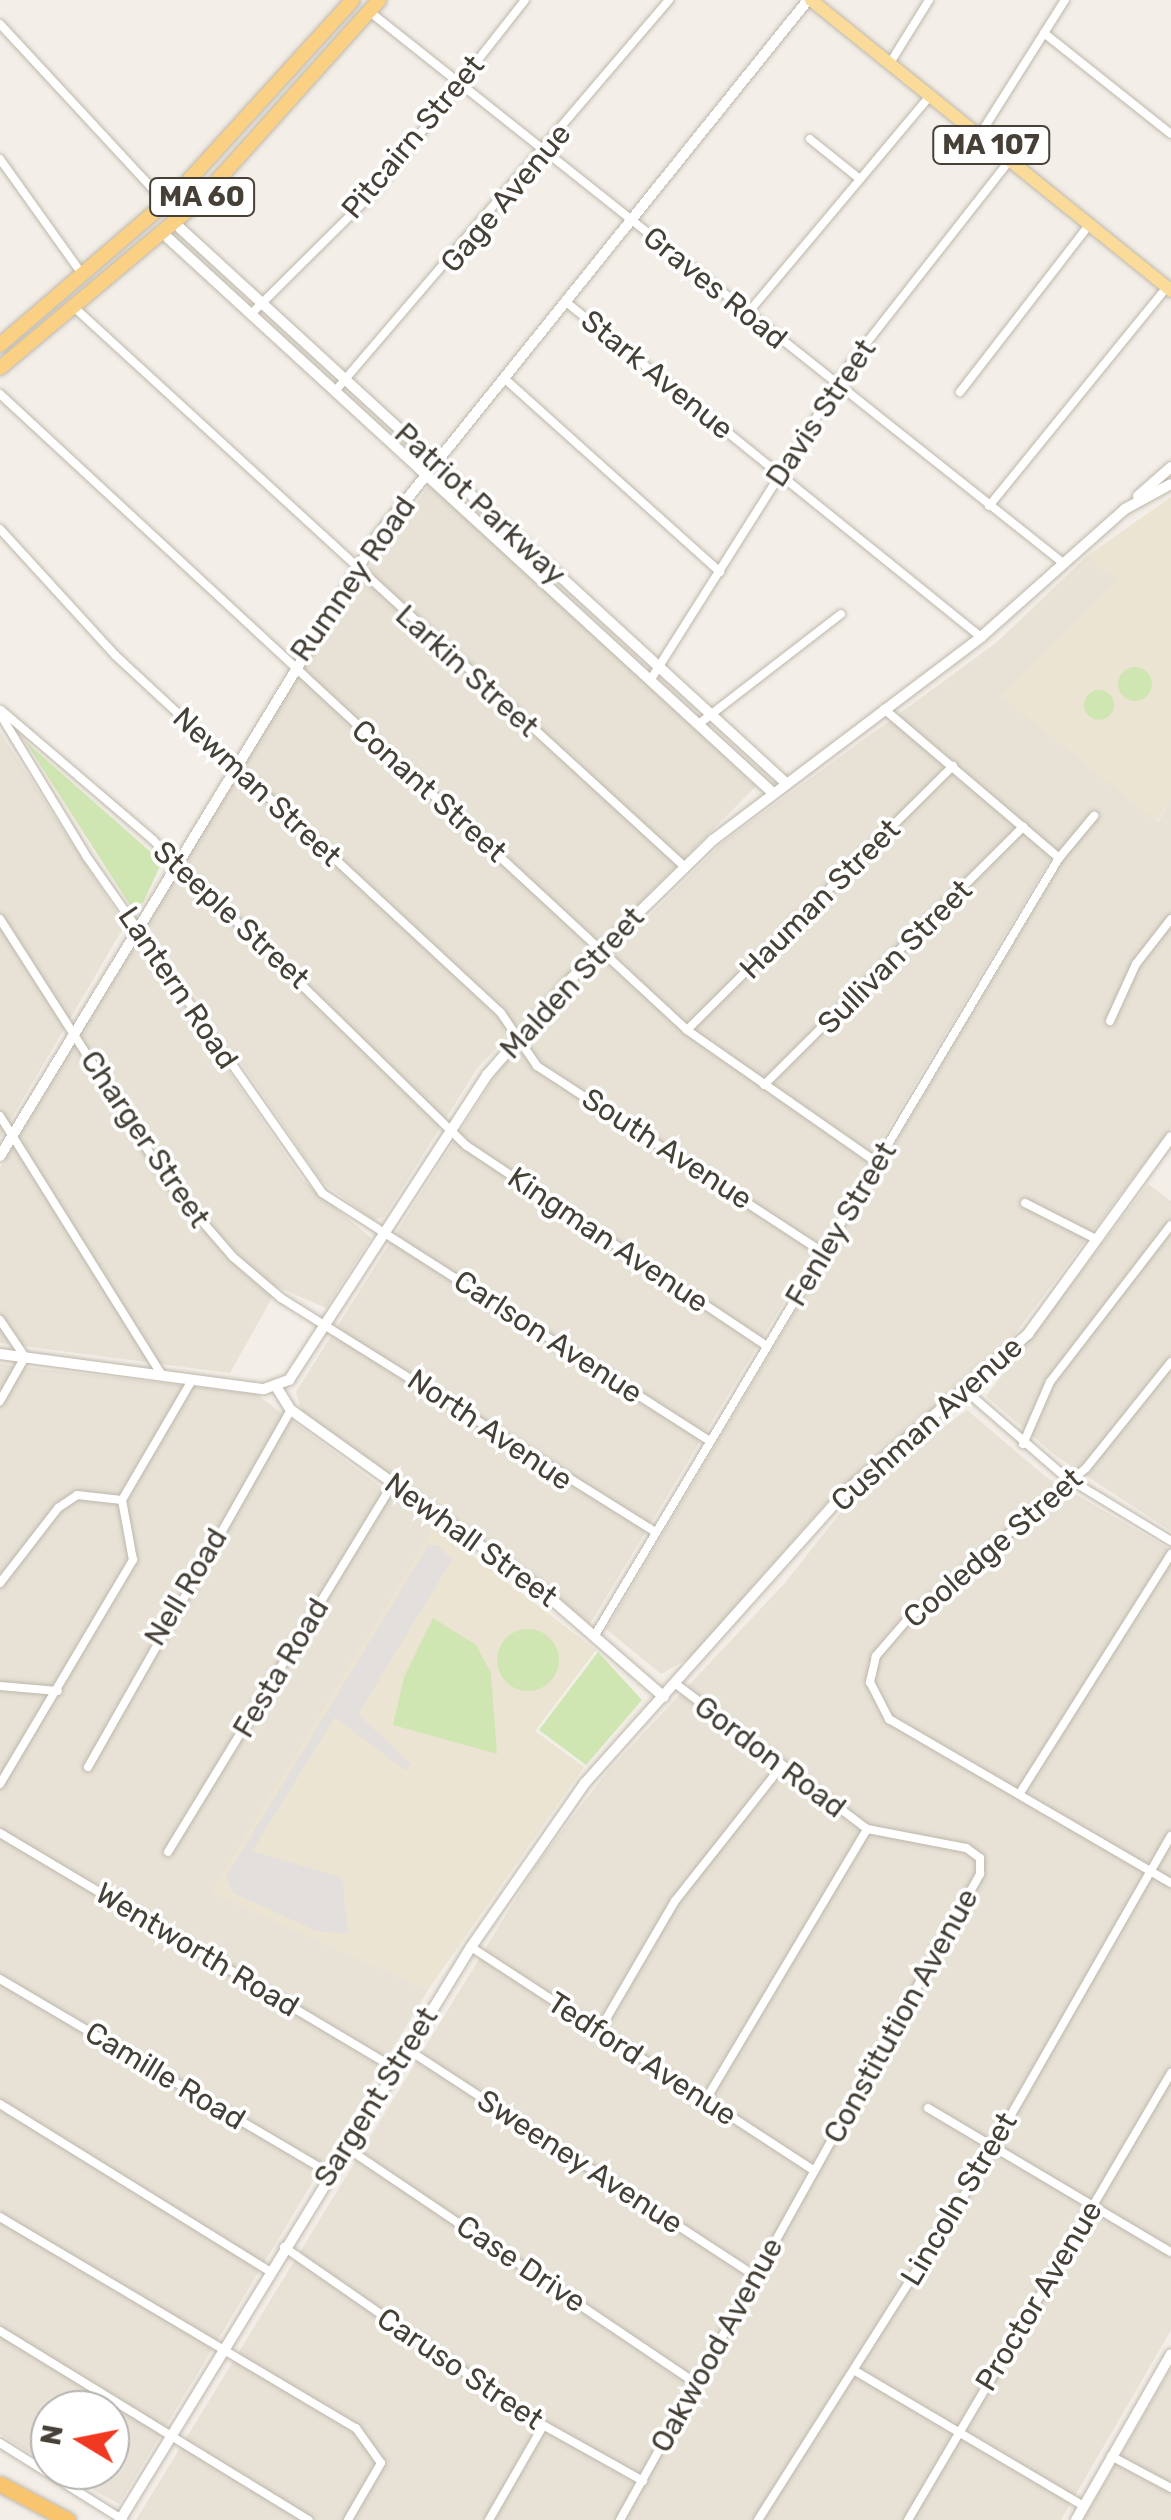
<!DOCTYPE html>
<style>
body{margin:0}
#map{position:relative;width:1171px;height:2520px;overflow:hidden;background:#f3efe8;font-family:Rubik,sans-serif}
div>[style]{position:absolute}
.residential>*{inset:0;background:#e7e1d6}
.education>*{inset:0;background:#ece4d2}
.green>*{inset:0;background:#d0e6b2}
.round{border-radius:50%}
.parking>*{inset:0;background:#e2dfdc}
.roads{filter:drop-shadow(0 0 2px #beb7ab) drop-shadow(0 0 2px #beb7ab)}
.minor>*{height:8px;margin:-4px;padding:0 4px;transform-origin:4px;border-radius:4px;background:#fff}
.tertiary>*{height:10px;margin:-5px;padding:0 5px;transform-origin:5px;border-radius:5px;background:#fff}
.primary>*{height:12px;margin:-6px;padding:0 6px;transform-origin:6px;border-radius:6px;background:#fadb9a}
.trunk>*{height:14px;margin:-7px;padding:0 7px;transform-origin:7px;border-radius:7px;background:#f9d084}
.motorway>*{height:15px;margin:-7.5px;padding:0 7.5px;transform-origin:7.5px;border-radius:7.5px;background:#f8c56e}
span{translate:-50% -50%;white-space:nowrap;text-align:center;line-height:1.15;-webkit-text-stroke:8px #fff;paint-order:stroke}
.shield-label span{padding:2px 8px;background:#fff;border:2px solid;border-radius:8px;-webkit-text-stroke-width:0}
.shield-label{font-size:28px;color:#464037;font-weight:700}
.street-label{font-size:30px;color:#464037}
.north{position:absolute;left:30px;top:2390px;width:100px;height:100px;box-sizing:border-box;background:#fff;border:2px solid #b5b3af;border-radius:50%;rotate:280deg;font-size:28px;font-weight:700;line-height:40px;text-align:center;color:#464037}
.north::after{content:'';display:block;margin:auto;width:35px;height:45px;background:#f13921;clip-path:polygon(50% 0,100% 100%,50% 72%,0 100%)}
</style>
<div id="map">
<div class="residential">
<i style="clip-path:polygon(431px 483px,756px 786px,478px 1067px,384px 1217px,373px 1220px,321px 1181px,147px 924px,304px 656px)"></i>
<i style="clip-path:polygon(1087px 556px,1118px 580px,1158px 822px,1171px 799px,1171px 1128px,1010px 1340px,827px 1502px,691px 1657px,661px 1674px,606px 1629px,1061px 864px,1051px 858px,590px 1624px,302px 1413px,296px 1392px,499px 1070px,537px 1028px,722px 843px,996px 643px)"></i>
<i style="clip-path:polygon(0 732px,125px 925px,0 1138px)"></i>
<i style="clip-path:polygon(138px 939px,303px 1180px,371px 1238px,326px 1308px,278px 1287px,230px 1373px,0 1343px,0 1168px)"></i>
<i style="clip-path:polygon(1148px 1184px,1171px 1201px,1171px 1531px,1056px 1456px,986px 1396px)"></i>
<i style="clip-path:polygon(0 1364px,256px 1394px,435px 1527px,212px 1893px,428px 1990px,119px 2504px,57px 2470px,110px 2470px,110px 2410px,50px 2410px,50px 2466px,0 2434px)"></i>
<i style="clip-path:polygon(967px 1410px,1046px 1477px,1171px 1550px,1171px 2330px,1061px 2520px,136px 2520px,537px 1864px,607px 1772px,784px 1584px,861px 1487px)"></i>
<i style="clip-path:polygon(1171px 2368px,1171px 2520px,1083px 2520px)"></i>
</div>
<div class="education">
<i style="clip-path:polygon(1171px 497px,1171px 799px,1157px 822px,1000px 695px,1118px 580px,1087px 556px)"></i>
<i style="clip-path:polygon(435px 1527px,596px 1650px,535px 1731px,584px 1767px,428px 1990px,211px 1893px)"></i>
</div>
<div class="green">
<i class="round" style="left:1118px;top:667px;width:34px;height:34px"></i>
<i class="round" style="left:1084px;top:690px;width:30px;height:30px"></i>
<i style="clip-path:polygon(25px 741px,162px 862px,143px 903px,130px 905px)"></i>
<i style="clip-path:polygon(433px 1618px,476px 1645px,491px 1673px,497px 1754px,393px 1725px,404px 1677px)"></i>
<i class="round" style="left:497px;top:1629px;width:62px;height:62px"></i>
<i style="clip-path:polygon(598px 1652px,642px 1700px,586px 1765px,539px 1730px)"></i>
</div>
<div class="parking">
<i style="clip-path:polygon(438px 1545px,452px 1560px,358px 1714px,411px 1764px,406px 1771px,335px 1717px,252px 1851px,342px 1878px,348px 1934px,317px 1931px,233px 1893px,226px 1877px,428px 1546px)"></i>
</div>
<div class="roads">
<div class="minor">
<i style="left:370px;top:12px;width:884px;rotate:38.48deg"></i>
<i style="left:0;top:24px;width:244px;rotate:47.2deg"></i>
<i style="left:1044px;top:33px;width:162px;rotate:38.5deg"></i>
<i style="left:890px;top:63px;width:74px;rotate:-58.2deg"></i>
<i style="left:979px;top:136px;width:161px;rotate:-57.7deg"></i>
<i style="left:810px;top:139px;width:64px;rotate:38.7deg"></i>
<i style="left:0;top:159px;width:141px;rotate:54.5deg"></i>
<i style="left:566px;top:302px;width:533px;rotate:38.91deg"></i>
<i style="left:76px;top:309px;width:826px;rotate:42.5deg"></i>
<i style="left:254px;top:311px;width:172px;rotate:-44.8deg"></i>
<i style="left:376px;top:190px;width:241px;rotate:-51.9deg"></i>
<i style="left:747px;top:314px;width:285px;rotate:-50deg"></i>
<i style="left:505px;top:379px;width:289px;rotate:41.9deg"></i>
<i style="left:336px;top:390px;width:513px;rotate:-49.51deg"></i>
<i style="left:960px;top:392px;width:212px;rotate:-52.3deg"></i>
<i style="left:0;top:394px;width:936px;rotate:42.79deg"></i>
<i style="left:687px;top:1030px;width:233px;rotate:34.9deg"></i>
<i style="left:989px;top:506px;width:281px;rotate:-50.9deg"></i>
<i style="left:0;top:529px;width:171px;rotate:47.6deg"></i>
<i style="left:115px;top:655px;width:526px;rotate:42.84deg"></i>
<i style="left:501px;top:1013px;width:64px;rotate:55.8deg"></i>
<i style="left:537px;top:1066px;width:343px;rotate:33.1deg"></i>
<i style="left:651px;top:679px;width:373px;rotate:-57.7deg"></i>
<i style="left:850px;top:364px;width:259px;rotate:-51.9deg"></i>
<i style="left:884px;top:709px;width:230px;rotate:40.4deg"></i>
<i style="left:1px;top:710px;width:200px;rotate:40.5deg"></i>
<i style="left:153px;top:840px;width:438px;rotate:44.3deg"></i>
<i style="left:467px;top:1146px;width:361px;rotate:33.7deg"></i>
<i style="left:0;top:714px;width:167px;rotate:58.7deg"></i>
<i style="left:87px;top:857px;width:410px;rotate:55deg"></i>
<i style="left:322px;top:1193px;width:460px;rotate:32.6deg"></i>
<i style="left:700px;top:723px;width:178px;rotate:-37.7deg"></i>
<i style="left:0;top:919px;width:313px;rotate:57.4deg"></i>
<i style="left:169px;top:1183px;width:98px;rotate:49.1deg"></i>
<i style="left:233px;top:1257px;width:63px;rotate:40.5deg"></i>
<i style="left:281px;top:1298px;width:441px;rotate:32deg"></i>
<i style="left:1110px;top:1021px;width:63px;rotate:-65.5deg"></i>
<i style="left:1136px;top:964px;width:57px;rotate:-52.1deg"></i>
<i style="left:687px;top:1030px;width:375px;rotate:-44.8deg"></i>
<i style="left:764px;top:1085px;width:366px;rotate:-44.9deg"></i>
<i style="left:0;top:1116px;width:304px;rotate:58deg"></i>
<i style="left:1025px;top:1203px;width:80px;rotate:26.9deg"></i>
<i style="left:0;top:1320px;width:45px;rotate:56deg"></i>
<i style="left:25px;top:1357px;width:51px;rotate:119.6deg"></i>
<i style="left:1171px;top:1362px;width:136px;rotate:128.7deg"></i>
<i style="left:1086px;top:1468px;width:235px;rotate:139.7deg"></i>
<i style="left:907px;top:1620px;width:48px;rotate:130.7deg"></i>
<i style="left:876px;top:1656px;width:27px;rotate:103deg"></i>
<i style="left:870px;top:1682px;width:42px;rotate:62.8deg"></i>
<i style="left:889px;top:1719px;width:326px;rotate:30.2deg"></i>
<i style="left:966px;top:1391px;width:130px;rotate:40.9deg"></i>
<i style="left:1064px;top:1476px;width:125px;rotate:31.3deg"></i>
<i style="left:1023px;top:1444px;width:68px;rotate:-66.5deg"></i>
<i style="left:1050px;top:1382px;width:198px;rotate:-52.4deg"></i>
<i style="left:0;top:1583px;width:95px;rotate:-52.3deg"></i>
<i style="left:58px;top:1508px;width:23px;rotate:-34deg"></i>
<i style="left:77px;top:1495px;width:45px;rotate:6.3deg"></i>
<i style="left:122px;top:1500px;width:139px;rotate:-59.7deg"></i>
<i style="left:595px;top:1635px;width:905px;rotate:-59.16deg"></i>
<i style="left:1059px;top:858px;width:55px;rotate:-50.2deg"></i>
<i style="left:0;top:1686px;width:58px;rotate:4.9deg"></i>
<i style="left:88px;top:1767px;width:411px;rotate:-60.4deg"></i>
<i style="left:0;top:1784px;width:261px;rotate:-59.3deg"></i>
<i style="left:133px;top:1560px;width:61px;rotate:-100.4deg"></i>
<i style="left:1020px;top:1793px;width:283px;rotate:-57.7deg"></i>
<i style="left:0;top:1833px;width:459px;rotate:30.8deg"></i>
<i style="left:168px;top:1852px;width:432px;rotate:-58.6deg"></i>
<i style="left:471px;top:1947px;width:410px;rotate:33.1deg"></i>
<i style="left:0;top:1979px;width:382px;rotate:30.5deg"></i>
<i style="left:599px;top:2031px;width:151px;rotate:-59.7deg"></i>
<i style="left:675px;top:1901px;width:169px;rotate:-51.7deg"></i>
<i style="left:407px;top:2049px;width:414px;rotate:33.1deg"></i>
<i style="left:705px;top:2101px;width:317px;rotate:-59.2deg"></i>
<i style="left:0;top:2104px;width:317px;rotate:31.8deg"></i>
<i style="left:928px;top:2108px;width:282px;rotate:30.7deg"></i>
<i style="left:347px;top:2148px;width:421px;rotate:34deg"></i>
<i style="left:0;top:2217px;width:414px;rotate:30.7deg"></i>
<i style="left:356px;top:2428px;width:43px;rotate:54.5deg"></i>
<i style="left:381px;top:2463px;width:66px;rotate:120.1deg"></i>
<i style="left:284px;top:2247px;width:304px;rotate:34.7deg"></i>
<i style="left:534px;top:2420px;width:125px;rotate:29.2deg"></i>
<i style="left:0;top:2331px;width:362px;rotate:31.5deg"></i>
<i style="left:857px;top:2372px;width:264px;rotate:30.6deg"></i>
<i style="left:0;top:2443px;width:145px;rotate:32deg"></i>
<i style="left:1111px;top:2456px;width:68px;rotate:28.1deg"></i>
<i style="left:489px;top:2520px;width:108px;rotate:-60.1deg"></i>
<i style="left:620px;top:2520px;width:740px;rotate:-60.87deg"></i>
<i style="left:980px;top:1874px;width:16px;rotate:-90deg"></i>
<i style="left:980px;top:1858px;width:17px;rotate:-144deg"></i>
<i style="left:966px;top:1848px;width:101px;rotate:-169.1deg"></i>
<i style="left:867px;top:1829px;width:240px;rotate:-142.8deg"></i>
<i style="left:758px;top:2520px;width:399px;rotate:-57.6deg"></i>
<i style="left:972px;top:2183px;width:400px;rotate:-60.2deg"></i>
<i style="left:908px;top:2520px;width:519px;rotate:-59.53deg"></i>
</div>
<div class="tertiary">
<i style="left:180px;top:228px;width:823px;rotate:42.49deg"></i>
<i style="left:168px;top:238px;width:821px;rotate:42.53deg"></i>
<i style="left:1138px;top:496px;width:44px;rotate:-41.3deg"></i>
<i style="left:0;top:1156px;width:727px;rotate:-58.67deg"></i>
<i style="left:378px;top:535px;width:686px;rotate:-51.21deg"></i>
<i style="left:0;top:1354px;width:266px;rotate:7.6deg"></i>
<i style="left:264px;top:1389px;width:27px;rotate:-20deg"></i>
<i style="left:289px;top:1380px;width:364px;rotate:-57deg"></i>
<i style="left:487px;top:1075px;width:129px;rotate:-48.8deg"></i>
<i style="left:572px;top:978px;width:197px;rotate:-44.4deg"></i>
<i style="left:713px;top:840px;width:336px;rotate:-37.1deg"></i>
<i style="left:981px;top:637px;width:193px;rotate:-41.6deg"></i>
<i style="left:1125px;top:509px;width:52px;rotate:-28.5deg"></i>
<i style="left:277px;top:1388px;width:26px;rotate:58deg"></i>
<i style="left:291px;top:1410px;width:299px;rotate:35.6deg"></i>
<i style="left:534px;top:1584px;width:172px;rotate:41deg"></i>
<i style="left:120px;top:2520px;width:672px;rotate:-58.51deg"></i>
<i style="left:471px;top:1947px;width:200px;rotate:-55.2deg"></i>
<i style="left:585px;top:1783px;width:390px;rotate:-48.2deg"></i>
<i style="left:845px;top:1492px;width:242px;rotate:-40.8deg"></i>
<i style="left:1028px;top:1334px;width:243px;rotate:-54deg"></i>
<i style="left:1076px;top:2520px;width:191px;rotate:-60.2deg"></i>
</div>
<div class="primary">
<i style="left:811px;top:0;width:463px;rotate:38.9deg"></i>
</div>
<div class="trunk">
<i style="left:0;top:345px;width:236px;rotate:-40.7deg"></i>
<i style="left:179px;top:191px;width:258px;rotate:-47.7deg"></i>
<i style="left:0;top:368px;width:258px;rotate:-40deg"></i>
<i style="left:198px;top:202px;width:271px;rotate:-48.1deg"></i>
</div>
<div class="motorway">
<i style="left:0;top:2484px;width:77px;rotate:27.9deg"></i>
</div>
</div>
<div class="shield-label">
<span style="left:991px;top:145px">MA 107</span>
<span style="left:202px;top:197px">MA 60</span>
</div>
<div class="street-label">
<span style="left:413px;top:137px;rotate:-50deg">Pitcairn Street</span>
<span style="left:506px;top:198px;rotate:-50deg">Gage Avenue</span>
<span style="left:715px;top:288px;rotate:39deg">Graves Road</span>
<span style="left:657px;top:375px;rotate:39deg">Stark Avenue</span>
<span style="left:821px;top:413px;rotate:-56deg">Davis Street</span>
<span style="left:480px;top:504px;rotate:43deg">Patriot Parkway</span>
<span style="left:353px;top:579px;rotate:-55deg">Rumney Road</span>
<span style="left:467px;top:671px;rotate:42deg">Larkin Street</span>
<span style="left:257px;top:787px;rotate:43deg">Newman Street</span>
<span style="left:429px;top:791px;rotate:42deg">Conant Street</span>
<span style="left:820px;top:899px;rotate:-45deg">Hauman Street</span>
<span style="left:231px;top:915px;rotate:43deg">Steeple Street</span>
<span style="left:895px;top:957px;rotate:-45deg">Sullivan Street</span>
<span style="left:572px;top:983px;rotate:-47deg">Malden Street</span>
<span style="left:178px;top:988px;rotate:56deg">Lantern Road</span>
<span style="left:145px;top:1139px;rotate:56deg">Charger Street</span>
<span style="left:667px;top:1149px;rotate:33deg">South Avenue</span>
<span style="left:841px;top:1224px;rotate:-59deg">Fenley Street</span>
<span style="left:608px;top:1240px;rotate:34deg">Kingman Avenue</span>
<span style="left:548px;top:1337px;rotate:33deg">Carlson Avenue</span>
<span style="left:927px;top:1424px;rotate:-42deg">Cushman Avenue</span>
<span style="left:490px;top:1430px;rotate:34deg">North Avenue</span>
<span style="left:471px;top:1540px;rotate:36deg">Newhall Street</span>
<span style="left:993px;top:1548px;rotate:-41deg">Cooledge Street</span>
<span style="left:186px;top:1587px;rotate:-59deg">Nell Road</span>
<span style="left:281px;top:1668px;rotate:-59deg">Festa Road</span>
<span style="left:770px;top:1757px;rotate:37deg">Gordon Road</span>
<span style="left:197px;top:1950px;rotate:31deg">Wentworth Road</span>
<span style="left:901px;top:2016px;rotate:-61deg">Constitution Avenue</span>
<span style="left:642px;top:2059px;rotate:33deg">Tedford Avenue</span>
<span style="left:165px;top:2076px;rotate:31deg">Camille Road</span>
<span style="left:376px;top:2097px;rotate:-58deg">Sargent Street</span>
<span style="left:580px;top:2162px;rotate:33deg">Sweeney Avenue</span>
<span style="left:959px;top:2199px;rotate:-59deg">Lincoln Street</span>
<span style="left:521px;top:2264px;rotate:34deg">Case Drive</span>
<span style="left:1039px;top:2296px;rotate:-59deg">Proctor Avenue</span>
<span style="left:717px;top:2345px;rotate:-61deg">Oakwood Avenue</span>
<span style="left:460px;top:2369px;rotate:34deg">Caruso Street</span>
</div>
<div class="north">N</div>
</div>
